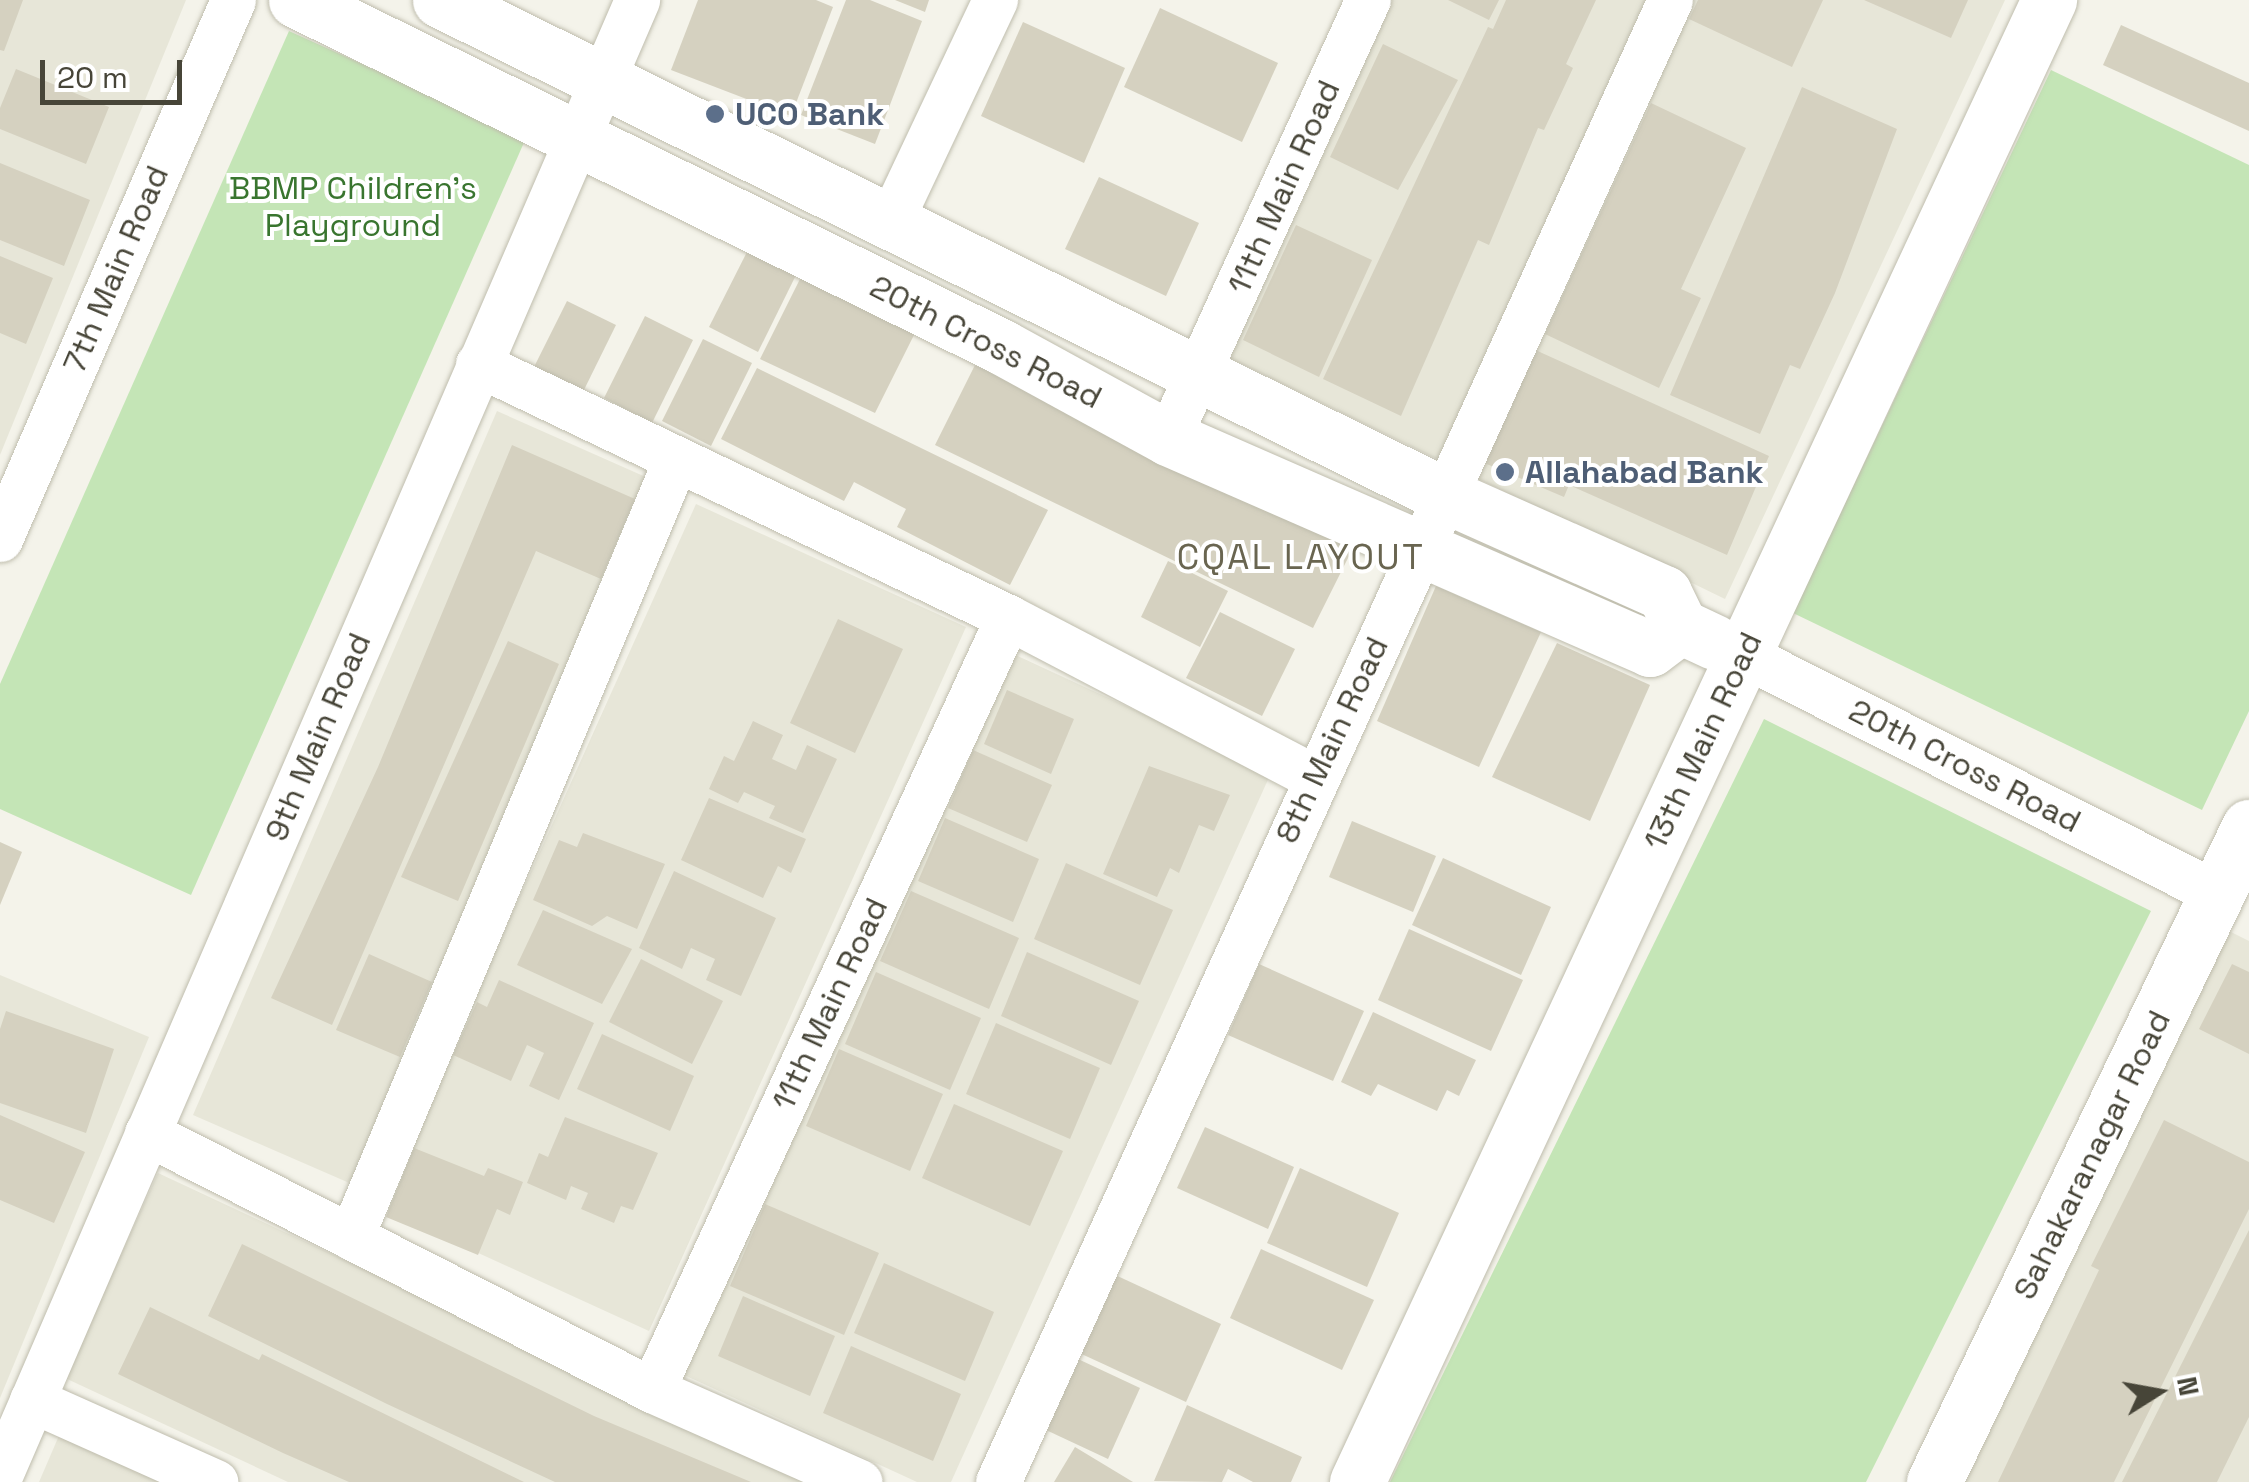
<!DOCTYPE html>
<style>
body{margin:0}
#map{position:relative;width:2249px;height:1482px;overflow:hidden;background:#f4f3ea;font-family:"Space Grotesk",sans-serif}
div>[style]{position:absolute}
.residential>*{inset:0;background:#e7e6d8}
.green>*{inset:0;background:#c4e5b6}
.building>*{inset:0;background:#d5d1c0}
.roads{filter:drop-shadow(0 0 2px #bfbdad) drop-shadow(0 0 2px #bfbdad)}
.minor>*{height:45px;margin:-22.5px;padding:0 22.5px;transform-origin:22.5px;border-radius:22.5px;background:#fff}
.tertiary>*{height:55px;margin:-27.5px;padding:0 27.5px;transform-origin:27.5px;border-radius:27.5px;background:#fff}
.dots>*{width:28px;height:28px;translate:-50% -50%;box-sizing:border-box;border:5px solid #fff;border-radius:50%}
span{translate:-50% -50%;white-space:nowrap;text-align:center;line-height:1.15;-webkit-text-stroke:8px #fff;paint-order:stroke}
.service-label{font-size:32px;color:#4e5e75;font-weight:700}
.left{translate:0 -50%;text-align:left}
.street-label{font-size:32px;color:#474538}
.park-label{font-size:32px;color:#39752f}
.neighbourhood-label{font-size:35px;color:#696550;letter-spacing:2.5px}
.north{position:absolute;left:2109px;top:1342px;width:100px;height:100px;-webkit-text-stroke:8px #fff;paint-order:stroke;rotate:79deg;font-size:28px;font-weight:700;line-height:40px;text-align:center;color:#474538}
.north::after{content:'';display:block;margin:auto;width:35px;height:45px;background:#474538;clip-path:polygon(50% 0,100% 100%,50% 72%,0 100%)}
.scale{position:absolute;left:40px;top:60px;width:142px;height:45px;box-sizing:border-box;border:5px solid #474538;border-top:0;padding-left:12px;font-size:30px;line-height:35px;white-space:nowrap;color:#474538;-webkit-text-stroke:8px #fff;paint-order:stroke}
</style>
<div id="map">
<div class="residential">
<i style="clip-path:polygon(0 0,186px 0,0 455px)"></i>
<i style="clip-path:polygon(1378px 0,2005px 0,1725px 599px,1217px 352px)"></i>
<i style="clip-path:polygon(497px 411px,657px 482px,354px 1185px,193px 1115px)"></i>
<i style="clip-path:polygon(696px 504px,966px 627px,649px 1331px,380px 1208px)"></i>
<i style="clip-path:polygon(1007px 651px,1271px 773px,951px 1482px,917px 1482px,682px 1374px)"></i>
<i style="clip-path:polygon(2229px 931px,2249px 941px,2249px 1482px,1962px 1482px)"></i>
<i style="clip-path:polygon(0 975px,149px 1037px,0 1398px)"></i>
<i style="clip-path:polygon(158px 1173px,821px 1482px,288px 1482px,65px 1378px)"></i>
<i style="clip-path:polygon(61px 1431px,174px 1482px,39px 1482px)"></i>
</div>
<div class="green">
<i style="clip-path:polygon(289px 31px,526px 138px,191px 895px,0 809px,0 684px)"></i>
<i style="clip-path:polygon(2051px 70px,2249px 165px,2249px 711px,2202px 810px,1793px 613px)"></i>
<i style="clip-path:polygon(1764px 719px,2151px 911px,1866px 1482px,1390px 1482px)"></i>
</div>
<div class="building">
<i style="clip-path:polygon(0 0,23px 0,4px 51px,0 50px)"></i>
<i style="clip-path:polygon(698px 0,816px 0,833px 7px,791px 116px,671px 70px)"></i>
<i style="clip-path:polygon(846px 0,870px 0,922px 21px,875px 144px,801px 115px)"></i>
<i style="clip-path:polygon(895px 0,929px 0,925px 12px)"></i>
<i style="clip-path:polygon(1448px 0,1499px 0,1489px 20px)"></i>
<i style="clip-path:polygon(1506px 0,1596px 0,1566px 64px,1573px 68px,1544px 130px,1538px 128px,1489px 245px,1478px 240px,1401px 416px,1323px 379px,1488px 27px,1493px 29px)"></i>
<i style="clip-path:polygon(1698px 0,1823px 0,1792px 67px,1689px 19px)"></i>
<i style="clip-path:polygon(1864px 0,1968px 0,1951px 38px)"></i>
<i style="clip-path:polygon(1160px 8px,1278px 63px,1242px 142px,1124px 87px)"></i>
<i style="clip-path:polygon(1023px 22px,1125px 68px,1084px 163px,981px 116px)"></i>
<i style="clip-path:polygon(2121px 25px,2249px 83px,2249px 131px,2103px 65px)"></i>
<i style="clip-path:polygon(1383px 44px,1458px 80px,1398px 190px,1330px 157px)"></i>
<i style="clip-path:polygon(16px 69px,109px 107px,86px 164px,0 129px,0 108px)"></i>
<i style="clip-path:polygon(1802px 87px,1897px 129px,1835px 293px,1800px 369px,1790px 365px,1760px 434px,1670px 395px)"></i>
<i style="clip-path:polygon(1651px 103px,1746px 148px,1681px 289px,1701px 298px,1659px 388px,1545px 334px)"></i>
<i style="clip-path:polygon(0 163px,90px 200px,64px 266px,0 240px)"></i>
<i style="clip-path:polygon(1099px 177px,1199px 223px,1166px 296px,1065px 249px)"></i>
<i style="clip-path:polygon(1296px 225px,1372px 260px,1319px 377px,1243px 340px)"></i>
<i style="clip-path:polygon(751px 244px,799px 269px,758px 352px,709px 327px)"></i>
<i style="clip-path:polygon(0 256px,53px 278px,26px 344px,0 333px)"></i>
<i style="clip-path:polygon(802px 275px,916px 331px,875px 413px,760px 359px)"></i>
<i style="clip-path:polygon(567px 301px,616px 325px,579px 400px,530px 375px)"></i>
<i style="clip-path:polygon(645px 316px,693px 340px,652px 423px,604px 398px)"></i>
<i style="clip-path:polygon(703px 339px,752px 363px,711px 446px,662px 421px)"></i>
<i style="clip-path:polygon(1531px 348px,1769px 456px,1727px 555px,1569px 485px,1564px 497px,1482px 462px)"></i>
<i style="clip-path:polygon(975px 365px,1355px 544px,1313px 628px,935px 445px)"></i>
<i style="clip-path:polygon(757px 368px,1048px 510px,1010px 585px,897px 527px,906px 509px,854px 482px,844px 501px,721px 439px)"></i>
<i style="clip-path:polygon(512px 445px,635px 499px,601px 579px,536px 551px,332px 1025px,271px 998px,378px 767px)"></i>
<i style="clip-path:polygon(1168px 561px,1228px 591px,1200px 647px,1141px 617px)"></i>
<i style="clip-path:polygon(1436px 586px,1541px 632px,1479px 767px,1377px 721px)"></i>
<i style="clip-path:polygon(1220px 612px,1295px 649px,1262px 716px,1186px 678px)"></i>
<i style="clip-path:polygon(838px 619px,903px 649px,855px 753px,790px 723px)"></i>
<i style="clip-path:polygon(508px 641px,559px 664px,458px 901px,401px 877px)"></i>
<i style="clip-path:polygon(1557px 643px,1650px 685px,1590px 821px,1492px 777px)"></i>
<i style="clip-path:polygon(1007px 690px,1074px 719px,1051px 774px,984px 744px)"></i>
<i style="clip-path:polygon(753px 721px,783px 735px,772px 759px,796px 770px,807px 745px,837px 759px,803px 833px,769px 818px,775px 806px,744px 792px,738px 803px,709px 789px,724px 756px,734px 761px)"></i>
<i style="clip-path:polygon(973px 750px,1052px 785px,1027px 842px,948px 808px)"></i>
<i style="clip-path:polygon(1149px 766px,1230px 795px,1214px 831px,1199px 825px,1179px 873px,1170px 868px,1157px 897px,1103px 874px)"></i>
<i style="clip-path:polygon(709px 798px,806px 839px,791px 873px,778px 866px,763px 898px,681px 860px)"></i>
<i style="clip-path:polygon(945px 818px,1039px 859px,1013px 922px,918px 881px)"></i>
<i style="clip-path:polygon(1352px 821px,1436px 856px,1413px 912px,1329px 877px)"></i>
<i style="clip-path:polygon(583px 833px,665px 864px,637px 929px,607px 916px,592px 926px,533px 900px,559px 840px,577px 847px)"></i>
<i style="clip-path:polygon(0 842px,22px 852px,0 905px)"></i>
<i style="clip-path:polygon(1443px 858px,1551px 907px,1521px 975px,1412px 925px)"></i>
<i style="clip-path:polygon(1066px 863px,1173px 910px,1140px 985px,1034px 939px)"></i>
<i style="clip-path:polygon(674px 871px,776px 918px,741px 996px,706px 980px,715px 959px,691px 948px,682px 969px,639px 948px)"></i>
<i style="clip-path:polygon(911px 891px,1019px 938px,989px 1009px,880px 961px)"></i>
<i style="clip-path:polygon(543px 910px,632px 949px,602px 1004px,517px 965px)"></i>
<i style="clip-path:polygon(1409px 929px,1523px 980px,1491px 1051px,1378px 1000px)"></i>
<i style="clip-path:polygon(1027px 952px,1139px 1001px,1111px 1065px,1001px 1016px)"></i>
<i style="clip-path:polygon(369px 954px,432px 982px,400px 1057px,336px 1030px)"></i>
<i style="clip-path:polygon(641px 959px,723px 1001px,692px 1064px,609px 1022px)"></i>
<i style="clip-path:polygon(1259px 964px,1364px 1011px,1333px 1081px,1228px 1035px)"></i>
<i style="clip-path:polygon(2232px 964px,2249px 972px,2249px 1054px,2199px 1029px)"></i>
<i style="clip-path:polygon(876px 972px,981px 1018px,950px 1090px,845px 1044px)"></i>
<i style="clip-path:polygon(499px 980px,594px 1023px,559px 1100px,529px 1086px,544px 1053px,527px 1045px,511px 1081px,453px 1055px,477px 1002px,487px 1007px)"></i>
<i style="clip-path:polygon(6px 1011px,114px 1049px,86px 1133px,0 1103px,0 1029px)"></i>
<i style="clip-path:polygon(1373px 1012px,1476px 1060px,1459px 1096px,1447px 1090px,1437px 1111px,1378px 1084px,1371px 1096px,1341px 1082px)"></i>
<i style="clip-path:polygon(996px 1023px,1100px 1068px,1070px 1139px,966px 1094px)"></i>
<i style="clip-path:polygon(602px 1034px,694px 1076px,670px 1131px,577px 1089px)"></i>
<i style="clip-path:polygon(839px 1049px,943px 1094px,910px 1171px,806px 1126px)"></i>
<i style="clip-path:polygon(954px 1104px,1063px 1151px,1030px 1226px,922px 1178px)"></i>
<i style="clip-path:polygon(0 1115px,85px 1152px,54px 1223px,0 1200px)"></i>
<i style="clip-path:polygon(565px 1117px,658px 1153px,633px 1210px,621px 1206px,614px 1223px,581px 1209px,588px 1193px,571px 1186px,566px 1200px,527px 1183px,539px 1153px,548px 1157px)"></i>
<i style="clip-path:polygon(2164px 1120px,2249px 1162px,2249px 1209px,2114px 1482px,1998px 1482px,2099px 1270px,2091px 1266px)"></i>
<i style="clip-path:polygon(1205px 1127px,1294px 1167px,1268px 1229px,1177px 1188px)"></i>
<i style="clip-path:polygon(414px 1148px,484px 1176px,488px 1168px,523px 1182px,510px 1215px,497px 1209px,478px 1255px,386px 1217px)"></i>
<i style="clip-path:polygon(1300px 1168px,1399px 1213px,1367px 1287px,1267px 1243px)"></i>
<i style="clip-path:polygon(765px 1204px,879px 1253px,844px 1335px,730px 1286px)"></i>
<i style="clip-path:polygon(2249px 1230px,2249px 1417px,2217px 1482px,2122px 1482px)"></i>
<i style="clip-path:polygon(242px 1244px,594px 1416px,751px 1482px,555px 1482px,387px 1404px,208px 1316px)"></i>
<i style="clip-path:polygon(1261px 1249px,1374px 1300px,1342px 1370px,1230px 1318px)"></i>
<i style="clip-path:polygon(884px 1263px,994px 1312px,965px 1381px,854px 1333px)"></i>
<i style="clip-path:polygon(1111px 1273px,1221px 1324px,1186px 1402px,1075px 1351px)"></i>
<i style="clip-path:polygon(743px 1296px,835px 1336px,810px 1396px,718px 1356px)"></i>
<i style="clip-path:polygon(150px 1307px,259px 1360px,262px 1354px,524px 1482px,349px 1482px,283px 1453px,118px 1374px)"></i>
<i style="clip-path:polygon(851px 1346px,961px 1394px,933px 1461px,823px 1413px)"></i>
<i style="clip-path:polygon(1078px 1359px,1140px 1388px,1108px 1459px,1046px 1430px)"></i>
<i style="clip-path:polygon(1187px 1405px,1302px 1457px,1291px 1482px,1253px 1482px,1228px 1469px,1222px 1482px,1154px 1481px)"></i>
<i style="clip-path:polygon(1075px 1447px,1133px 1482px,1054px 1482px)"></i>
</div>
<div class="roads">
<div class="minor">
<i style="left:890px;top:222px;width:246px;rotate:-64.7deg"></i>
<i style="left:478px;top:364px;width:587px;rotate:25.52deg"></i>
<i style="left:1008px;top:617px;width:345px;rotate:27.6deg"></i>
<i style="left:1168px;top:438px;width:482px;rotate:-65.5deg"></i>
<i style="left:0;top:539px;width:587px;rotate:-66.62deg"></i>
<i style="left:1744px;top:655px;width:531px;rotate:26.76deg"></i>
<i style="left:147px;top:1133px;width:567px;rotate:26.97deg"></i>
<i style="left:652px;top:1390px;width:227px;rotate:23.9deg"></i>
<i style="left:351px;top:1237px;width:843px;rotate:-67.33deg"></i>
<i style="left:652px;top:1390px;width:851px;rotate:-65.27deg"></i>
<i style="left:32px;top:1400px;width:201px;rotate:24.1deg"></i>
<i style="left:0;top:1475px;width:1607px;rotate:-66.64deg"></i>
<i style="left:998px;top:1482px;width:1627px;rotate:-65.61deg"></i>
</div>
<div class="tertiary">
<i style="left:296px;top:0;width:787px;rotate:26.17deg"></i>
<i style="left:1002px;top:347px;width:189px;rotate:28.7deg"></i>
<i style="left:1168px;top:438px;width:526px;rotate:23.64deg"></i>
<i style="left:1650px;top:649px;width:38px;rotate:-37deg"></i>
<i style="left:440px;top:0;width:1119px;rotate:26.24deg"></i>
<i style="left:1444px;top:495px;width:241px;rotate:24deg"></i>
<i style="left:1664px;top:593px;width:37px;rotate:64deg"></i>
<i style="left:1680px;top:626px;width:38px;rotate:25deg"></i>
<i style="left:1357px;top:1482px;width:1636px;rotate:-64.97deg"></i>
<i style="left:1934px;top:1482px;width:727px;rotate:-64.32deg"></i>
</div>
</div>
<div class="dots">
<i style="left:715px;top:114px;background:#5c6f8a"></i>
<i style="left:1505px;top:472px;background:#5c6f8a"></i>
</div>
<div class="service-label">
<span class="left" style="left:735px;top:114px">UCO Bank</span>
<span class="left" style="left:1525px;top:472px">Allahabad Bank</span>
</div>
<div class="street-label">
<span style="left:1284px;top:187px;rotate:-66deg">11th Main Road</span>
<span style="left:116px;top:269px;rotate:-67deg">7th Main Road</span>
<span style="left:986px;top:342px;rotate:27deg">20th Cross Road</span>
<span style="left:318px;top:737px;rotate:-67deg">9th Main Road</span>
<span style="left:1332px;top:740px;rotate:-65deg">8th Main Road</span>
<span style="left:1703px;top:741px;rotate:-65deg">13th Main Road</span>
<span style="left:1965px;top:766px;rotate:27deg">20th Cross Road</span>
<span style="left:830px;top:1004px;rotate:-65deg">11th Main Road</span>
<span style="left:2092px;top:1155px;rotate:-64deg">Sahakaranagar Road</span>
</div>
<div class="park-label">
<span style="left:353px;top:207px">BBMP Children's<br>Playground</span>
</div>
<div class="neighbourhood-label">
<span style="left:1301px;top:557px">CQAL LAYOUT</span>
</div>
<div class="north">N</div>
<div class="scale">20 m</div>
</div>
